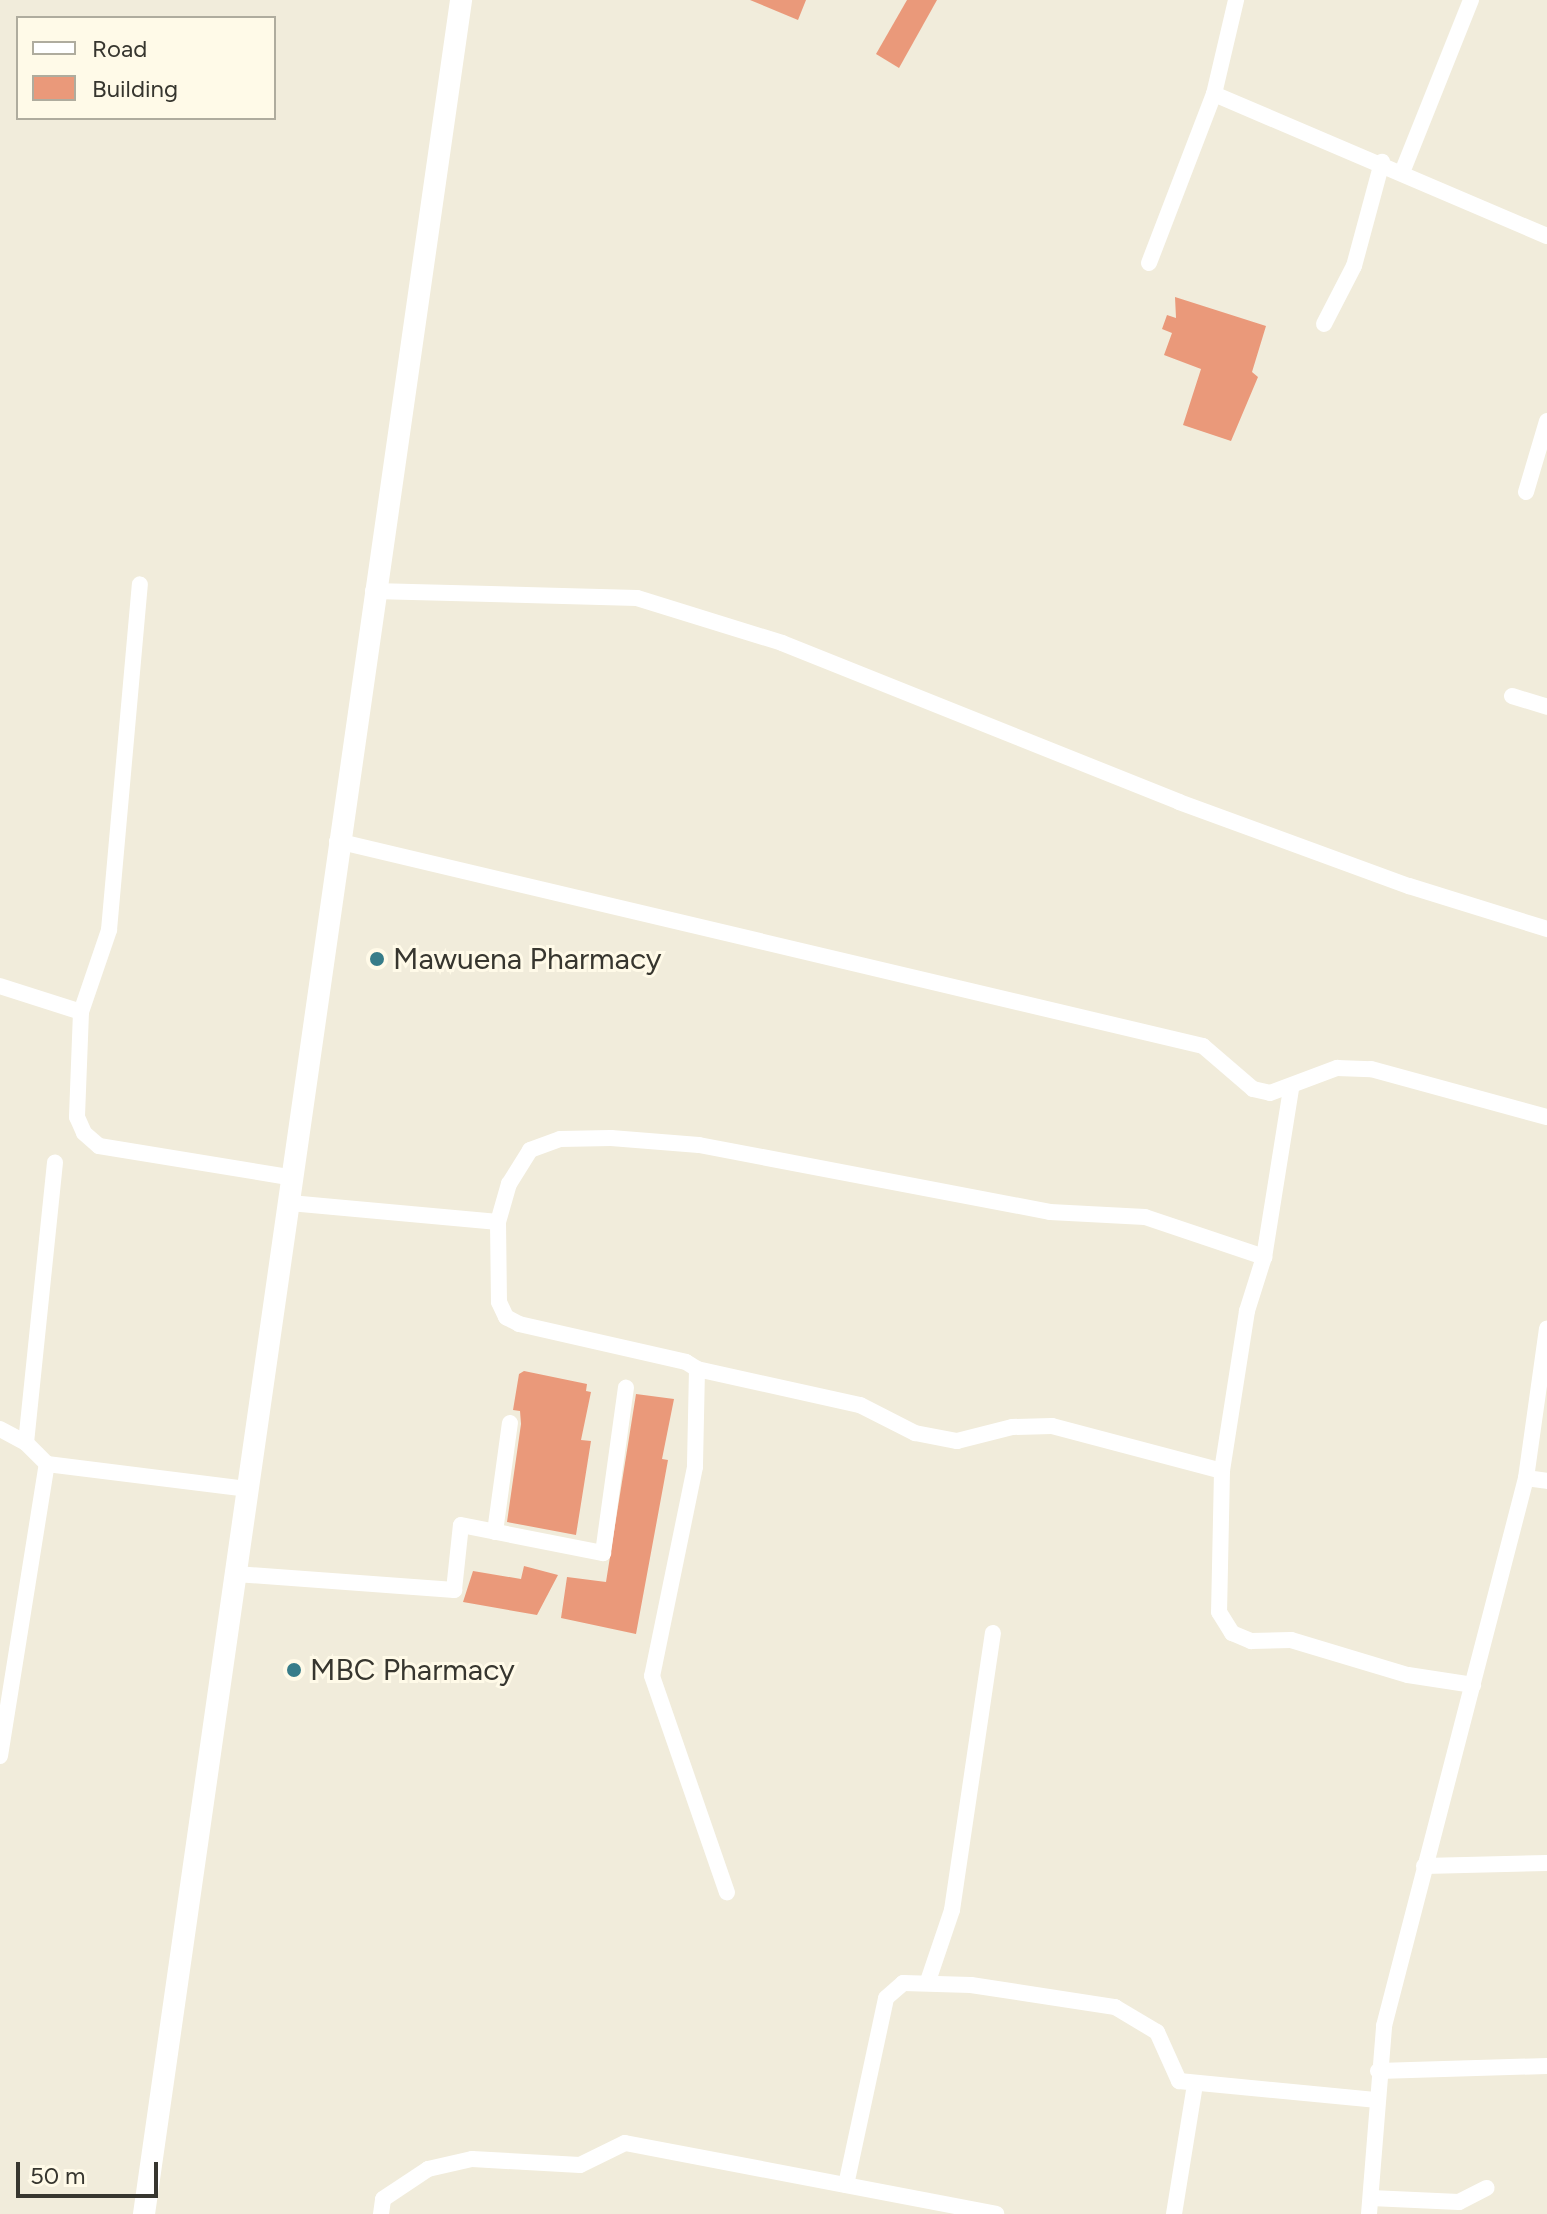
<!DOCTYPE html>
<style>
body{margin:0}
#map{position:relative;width:1547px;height:2214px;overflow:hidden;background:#f1ecdb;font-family:Figtree,sans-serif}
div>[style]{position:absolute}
.building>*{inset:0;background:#ea997a}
.minor>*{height:16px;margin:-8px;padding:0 8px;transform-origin:8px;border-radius:8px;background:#fff}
.secondary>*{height:22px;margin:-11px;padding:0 11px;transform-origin:11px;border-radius:11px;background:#fff}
.dots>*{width:22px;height:22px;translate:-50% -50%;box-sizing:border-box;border:4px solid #fffae8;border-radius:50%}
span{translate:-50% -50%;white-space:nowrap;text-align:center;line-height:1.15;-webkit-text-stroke:6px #fffae8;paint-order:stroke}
.poi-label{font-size:30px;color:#37362f}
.left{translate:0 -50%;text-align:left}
.legend{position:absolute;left:16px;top:16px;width:260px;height:104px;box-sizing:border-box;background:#fffae8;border:2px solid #afac9e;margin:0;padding:10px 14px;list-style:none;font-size:24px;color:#37362f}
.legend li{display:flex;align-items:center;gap:16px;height:40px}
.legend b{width:40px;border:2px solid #afac9e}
.scale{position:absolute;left:16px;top:2162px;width:142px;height:36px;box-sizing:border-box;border:4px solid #37362f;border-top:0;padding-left:10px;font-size:24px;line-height:28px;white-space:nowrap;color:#37362f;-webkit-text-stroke:6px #fffae8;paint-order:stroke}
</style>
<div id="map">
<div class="building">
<i style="clip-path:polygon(750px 0,806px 0,798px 20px)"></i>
<i style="clip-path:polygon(907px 0,937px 0,899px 68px,876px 54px)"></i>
<i style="clip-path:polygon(1175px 297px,1266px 326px,1252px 372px,1258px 377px,1231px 441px,1183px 425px,1201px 369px,1164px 355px,1172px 333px,1162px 329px,1167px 315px,1176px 318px)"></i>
<i style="clip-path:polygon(524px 1371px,587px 1384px,586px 1391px,591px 1392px,581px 1440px,591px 1441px,576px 1535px,507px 1522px,521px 1424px,520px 1411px,513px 1410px,519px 1374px)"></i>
<i style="clip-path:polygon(636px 1394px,674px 1399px,662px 1459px,668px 1460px,664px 1482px,636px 1634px,561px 1618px,567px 1577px,606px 1582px)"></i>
<i style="clip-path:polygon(524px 1566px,558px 1575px,537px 1615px,463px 1602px,473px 1571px,521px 1579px)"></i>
</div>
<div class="minor">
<i style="left:1214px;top:94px;width:362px;rotate:23.1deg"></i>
<i style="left:1403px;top:170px;width:183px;rotate:-68.2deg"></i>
<i style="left:1149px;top:263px;width:181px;rotate:-69deg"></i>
<i style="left:1214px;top:94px;width:97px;rotate:-76.8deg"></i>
<i style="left:1324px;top:324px;width:65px;rotate:-62.7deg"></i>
<i style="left:1354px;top:266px;width:108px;rotate:-74.9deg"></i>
<i style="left:1526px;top:492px;width:74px;rotate:-73.5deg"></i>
<i style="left:373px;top:591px;width:264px;rotate:1.5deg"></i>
<i style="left:637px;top:598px;width:152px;rotate:17.2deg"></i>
<i style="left:782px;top:643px;width:428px;rotate:21.8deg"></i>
<i style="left:1179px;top:802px;width:245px;rotate:20.1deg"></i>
<i style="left:1409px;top:886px;width:145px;rotate:17.3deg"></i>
<i style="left:1512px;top:696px;width:37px;rotate:17deg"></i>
<i style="left:337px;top:841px;width:890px;rotate:13.32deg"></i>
<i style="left:1203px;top:1046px;width:66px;rotate:40.7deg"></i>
<i style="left:1253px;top:1089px;width:17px;rotate:13deg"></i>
<i style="left:1270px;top:1093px;width:72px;rotate:-20.5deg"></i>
<i style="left:1337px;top:1068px;width:34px;rotate:2deg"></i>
<i style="left:1371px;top:1069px;width:182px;rotate:15.3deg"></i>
<i style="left:0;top:986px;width:85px;rotate:17.8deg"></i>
<i style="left:81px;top:1012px;width:105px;rotate:92.2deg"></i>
<i style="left:77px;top:1117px;width:17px;rotate:66deg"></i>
<i style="left:84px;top:1133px;width:20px;rotate:41deg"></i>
<i style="left:99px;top:1146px;width:198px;rotate:9.3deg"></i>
<i style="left:81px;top:1012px;width:87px;rotate:-71.1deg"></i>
<i style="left:109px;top:930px;width:347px;rotate:-84.9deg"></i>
<i style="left:1291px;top:1089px;width:170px;rotate:99.1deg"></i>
<i style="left:1264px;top:1257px;width:57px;rotate:107.5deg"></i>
<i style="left:1247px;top:1311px;width:162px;rotate:98.9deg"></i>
<i style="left:1222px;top:1471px;width:141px;rotate:91.2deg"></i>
<i style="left:1219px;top:1612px;width:25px;rotate:58deg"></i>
<i style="left:1232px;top:1633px;width:21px;rotate:23deg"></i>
<i style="left:1251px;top:1641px;width:40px;rotate:-1.4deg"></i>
<i style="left:1291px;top:1640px;width:122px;rotate:16.7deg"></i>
<i style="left:1408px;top:1675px;width:66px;rotate:8.7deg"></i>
<i style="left:290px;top:1203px;width:209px;rotate:5.2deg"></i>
<i style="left:498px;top:1222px;width:80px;rotate:89.3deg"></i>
<i style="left:499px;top:1302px;width:17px;rotate:65deg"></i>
<i style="left:506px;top:1317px;width:15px;rotate:28deg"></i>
<i style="left:519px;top:1324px;width:171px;rotate:12.8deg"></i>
<i style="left:686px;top:1362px;width:13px;rotate:32deg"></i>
<i style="left:697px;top:1369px;width:98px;rotate:91.2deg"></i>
<i style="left:695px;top:1467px;width:213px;rotate:101.6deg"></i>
<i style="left:652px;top:1676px;width:229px;rotate:70.9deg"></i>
<i style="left:498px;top:1222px;width:40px;rotate:-74deg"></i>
<i style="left:509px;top:1184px;width:40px;rotate:-58deg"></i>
<i style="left:530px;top:1150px;width:32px;rotate:-20deg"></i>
<i style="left:560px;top:1139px;width:51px;rotate:-1.1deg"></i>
<i style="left:611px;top:1138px;width:88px;rotate:4.5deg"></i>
<i style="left:699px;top:1145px;width:357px;rotate:10.8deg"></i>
<i style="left:1050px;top:1212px;width:95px;rotate:3deg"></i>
<i style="left:1145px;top:1217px;width:126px;rotate:18.6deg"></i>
<i style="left:697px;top:1369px;width:167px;rotate:12.5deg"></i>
<i style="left:860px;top:1405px;width:62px;rotate:27deg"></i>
<i style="left:915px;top:1433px;width:43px;rotate:10.8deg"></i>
<i style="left:957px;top:1441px;width:57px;rotate:-14.3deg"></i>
<i style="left:1012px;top:1427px;width:40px;rotate:-1.4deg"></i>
<i style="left:1052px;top:1426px;width:176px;rotate:14.8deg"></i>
<i style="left:0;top:1429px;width:30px;rotate:28deg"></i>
<i style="left:26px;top:1443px;width:30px;rotate:45deg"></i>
<i style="left:26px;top:1443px;width:282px;rotate:-84.1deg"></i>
<i style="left:1526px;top:1478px;width:21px;rotate:8deg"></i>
<i style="left:495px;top:1532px;width:110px;rotate:-82.2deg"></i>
<i style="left:236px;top:1574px;width:219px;rotate:4.2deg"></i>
<i style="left:454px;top:1590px;width:65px;rotate:-83.9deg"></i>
<i style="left:461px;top:1525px;width:145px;rotate:11.2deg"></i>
<i style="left:603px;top:1553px;width:167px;rotate:-82.1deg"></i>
<i style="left:0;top:1756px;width:296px;rotate:-80.9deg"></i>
<i style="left:47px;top:1464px;width:203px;rotate:7.1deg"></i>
<i style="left:1424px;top:1866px;width:123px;rotate:-1.4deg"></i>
<i style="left:928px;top:1981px;width:75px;rotate:-71.3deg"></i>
<i style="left:952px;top:1910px;width:280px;rotate:-81.6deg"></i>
<i style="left:1378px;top:2071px;width:169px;rotate:-1.7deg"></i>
<i style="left:846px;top:2185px;width:191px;rotate:-77.9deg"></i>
<i style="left:886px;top:1998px;width:23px;rotate:-41deg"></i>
<i style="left:903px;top:1983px;width:68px;rotate:1.7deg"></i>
<i style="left:971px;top:1985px;width:146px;rotate:8.7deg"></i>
<i style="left:1115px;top:2007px;width:49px;rotate:30.8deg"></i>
<i style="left:1157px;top:2032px;width:54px;rotate:65.8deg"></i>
<i style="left:1179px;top:2081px;width:197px;rotate:5.5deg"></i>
<i style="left:1371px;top:2198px;width:88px;rotate:2.6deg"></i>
<i style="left:1459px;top:2202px;width:31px;rotate:-27deg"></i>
<i style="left:381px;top:2214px;width:15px;rotate:-82deg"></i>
<i style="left:383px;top:2199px;width:54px;rotate:-33.7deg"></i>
<i style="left:428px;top:2169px;width:45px;rotate:-12.8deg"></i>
<i style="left:472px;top:2159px;width:108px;rotate:3.2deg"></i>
<i style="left:580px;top:2165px;width:50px;rotate:-26.1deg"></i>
<i style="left:625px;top:2143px;width:378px;rotate:10.8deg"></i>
<i style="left:1174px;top:2214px;width:131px;rotate:-80.8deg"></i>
<i style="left:1369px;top:2214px;width:189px;rotate:-85.4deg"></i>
<i style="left:1384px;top:2026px;width:566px;rotate:-75.47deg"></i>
<i style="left:1526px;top:1478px;width:151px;rotate:-82deg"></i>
</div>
<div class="secondary">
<i style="left:144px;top:2214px;width:2237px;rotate:-81.85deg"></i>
</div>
<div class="dots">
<i style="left:377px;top:959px;background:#377c89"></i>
<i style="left:294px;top:1670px;background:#377c89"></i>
</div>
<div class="poi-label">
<span class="left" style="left:393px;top:959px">Mawuena Pharmacy</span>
<span class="left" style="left:310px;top:1670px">MBC Pharmacy</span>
</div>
<ul class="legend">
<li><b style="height:10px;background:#fff"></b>Road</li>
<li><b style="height:22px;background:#ea997a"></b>Building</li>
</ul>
<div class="scale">50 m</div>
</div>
